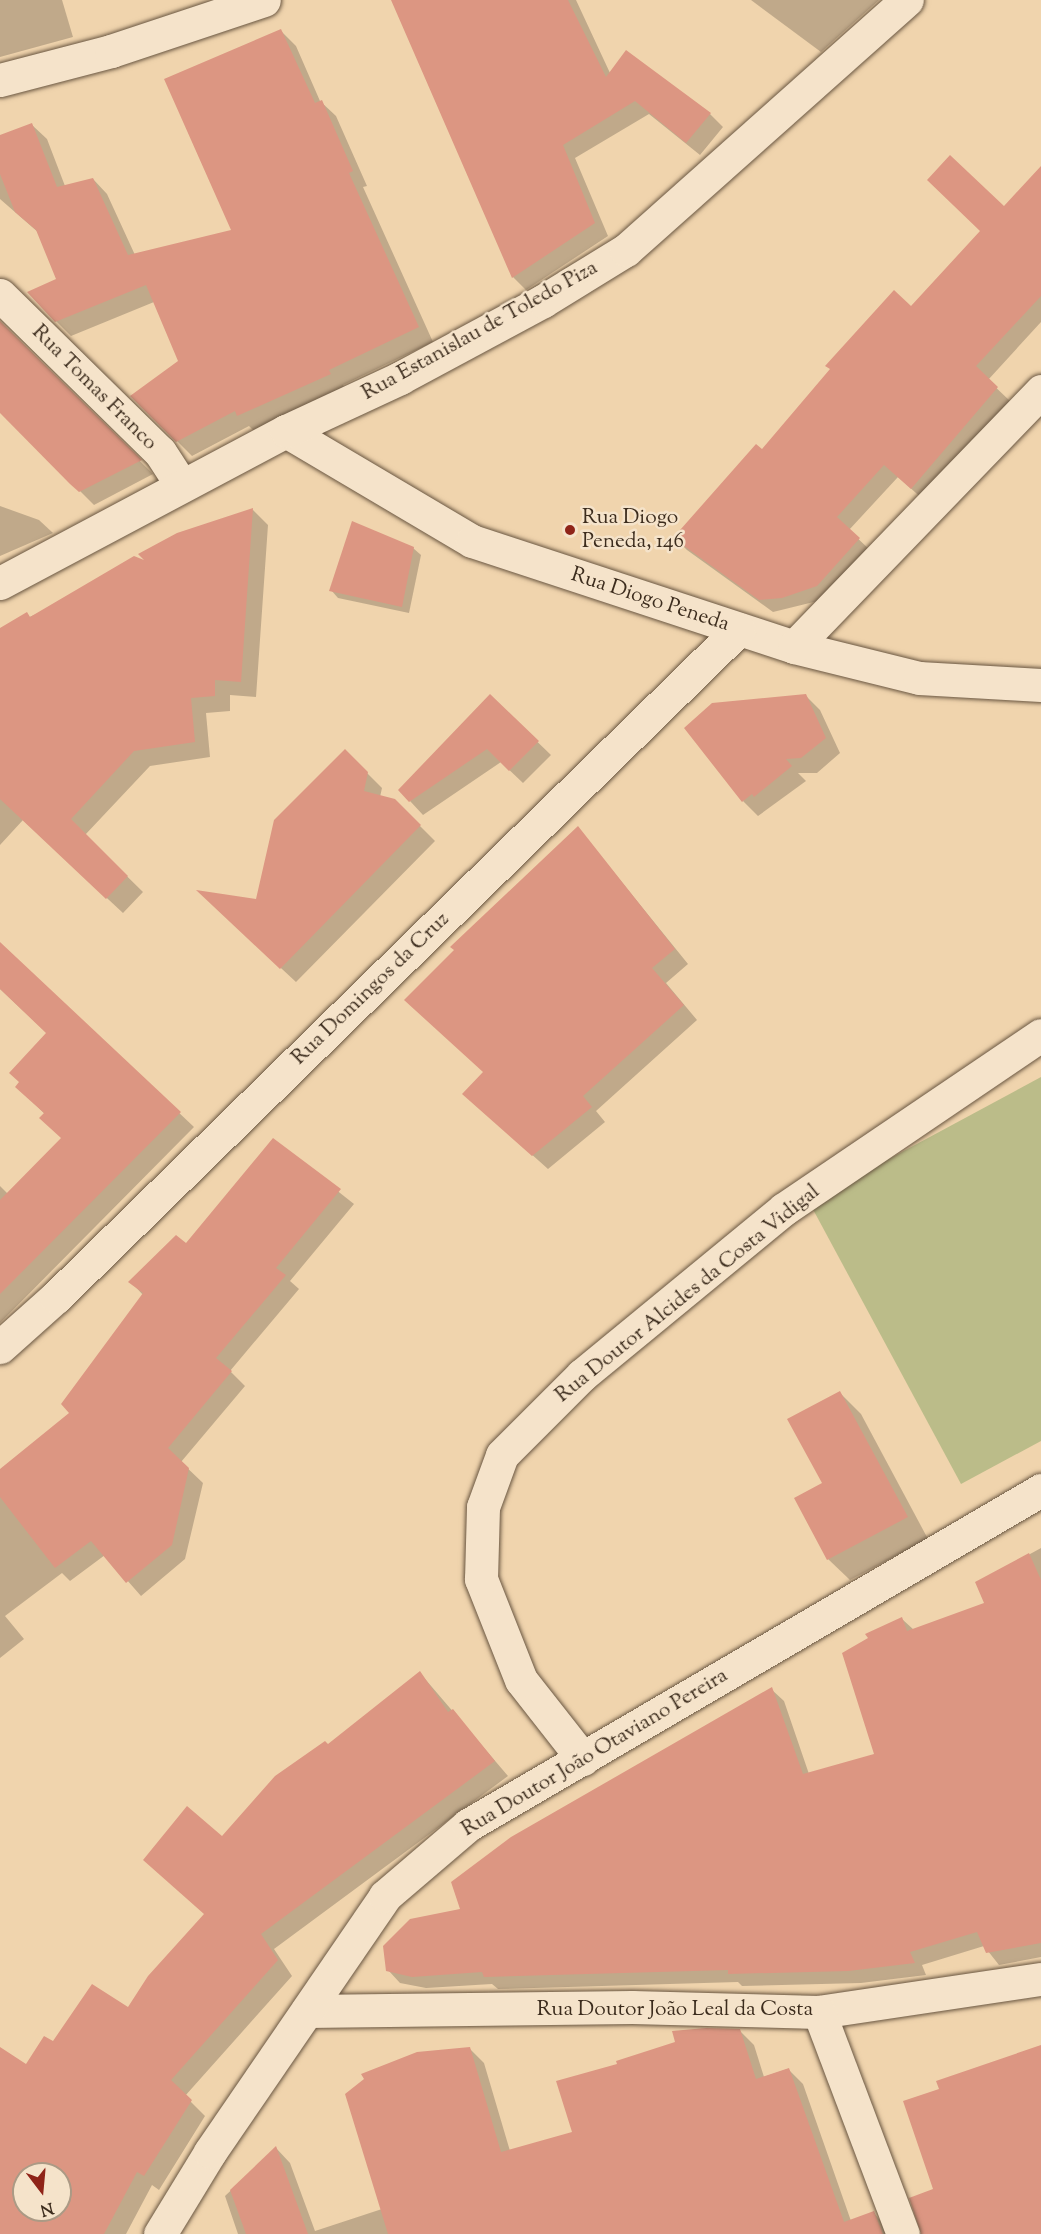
<!DOCTYPE html>
<meta charset="utf-8">
<style>
body{margin:0}
#map{position:relative;width:1041px;height:2234px;overflow:hidden;background:#f0d4ad;font-family:"Sorts Mill Goudy",serif}
div>[style]{position:absolute}
.green>*{inset:0;background:#bbbc89}
.shadow>*{inset:0;background:#0003}
.building>*{inset:0;background:#dc9682}
.roads{filter:drop-shadow(0 0 2px #695641) drop-shadow(0 0 2px #695641)}
.minor>*{height:33px;margin:-16.5px;padding:0 16.5px;transform-origin:16.5px;border-radius:16.5px;background:#f5e3ca}
.dots>*{width:16px;height:16px;translate:-50% -50%;box-sizing:border-box;border:3px solid #f5e3ca;border-radius:50%}
span{translate:-50% -50%;white-space:nowrap;text-align:center;line-height:1.15;-webkit-text-stroke:5px #f5e3ca;paint-order:stroke}
.street-label{font-size:21px;color:#3c2c1d}
.poi-label{font-size:21px;color:#3c2c1d}
.left{translate:0 -50%;text-align:left}
.north{position:absolute;left:12px;top:2162px;width:60px;height:60px;box-sizing:border-box;background:#f5e3ca;border:2px solid #ab9a85;border-radius:50%;rotate:164deg;font-size:16px;font-weight:700;line-height:24px;text-align:center;color:#3c2c1d}
.north::after{content:'';display:block;margin:auto;width:21px;height:27px;background:#8f2418;clip-path:polygon(50% 0,100% 100%,50% 72%,0 100%)}
</style>
<div id="map">
<div class="green">
<i style="clip-path:polygon(1041px 1077px,1041px 1441px,961px 1484px,809px 1202px)"></i>
</div>
<div class="shadow">
<i style="clip-path:polygon(0 0,62px 0,73px 37px,0 57px)"></i>
<i style="clip-path:polygon(392px 0,576px 0,610px 73px,710px 114px,723px 127px,700px 155px,649px 114px,575px 158px,608px 236px,526px 290px,513px 277px)"></i>
<i style="clip-path:polygon(751px 0,879px 0,821px 52px)"></i>
<i style="clip-path:polygon(281px 31px,296px 46px,320px 101px,336px 116px,367px 186px,363px 187px,433px 342px,343px 385px,345px 389px,253px 430px,249px 426px,192px 456px,132px 396px,180px 361px,154px 302px,71px 336px,56px 321px,58px 280px,39px 233px,0 199px,0 137px,32px 125px,47px 139px,65px 186px,93px 179px,107px 194px,135px 255px,233px 231px)"></i>
<i style="clip-path:polygon(1041px 168px,1041px 322px,988px 380px,1010px 401px,925px 501px,898px 477px,849px 530px,872px 552px,830px 598px,773px 612px,687px 550px,675px 538px,911px 308px)"></i>
<i style="clip-path:polygon(5px 328px,153px 474px,94px 505px,0 411px,0 333px)"></i>
<i style="clip-path:polygon(0 506px,39px 520px,53px 533px,0 556px)"></i>
<i style="clip-path:polygon(253px 510px,268px 525px,256px 697px,230px 695px,230px 711px,206px 713px,210px 757px,150px 766px,85px 835px,143px 892px,123px 913px,23px 820px,0 845px,0 630px,150px 564px)"></i>
<i style="clip-path:polygon(413px 548px,421px 555px,409px 613px,338px 598px,331px 590px)"></i>
<i style="clip-path:polygon(805px 695px,820px 710px,840px 753px,817px 773px,798px 773px,806px 781px,758px 816px,743px 801px)"></i>
<i style="clip-path:polygon(490px 696px,551px 755px,523px 783px,501px 762px,423px 815px,410px 801px)"></i>
<i style="clip-path:polygon(345px 751px,382px 788px,380px 797px,394px 800px,435px 841px,296px 982px,213px 905px,257px 901px)"></i>
<i style="clip-path:polygon(578px 828px,688px 964px,666px 983px,697px 1020px,596px 1111px,605px 1122px,548px 1169px,464px 1094px,484px 1072px)"></i>
<i style="clip-path:polygon(0 943px,194px 1127px,0 1323px,0 1186px,8px 1194px,62px 1138px,45px 1114px,17px 1087px,47px 1033px,0 989px)"></i>
<i style="clip-path:polygon(273px 1140px,354px 1204px,290px 1281px,299px 1289px,230px 1371px,245px 1386px,181px 1462px,203px 1483px,185px 1559px,141px 1596px,105px 1555px,70px 1581px,62px 1573px,5px 1616px,24px 1639px,0 1658px,0 1470px,71px 1413px,143px 1295px,131px 1282px,187px 1245px)"></i>
<i style="clip-path:polygon(840px 1393px,861px 1414px,928px 1539px,850px 1580px,828px 1559px,824px 1484px)"></i>
<i style="clip-path:polygon(1041px 1548px,1041px 1957px,999px 1965px,984px 1946px,922px 1965px,926px 1975px,861px 1983px,742px 1986px,738px 1982px,498px 1989px,492px 1984px,426px 1988px,400px 1983px,388px 1970px,462px 1910px,771px 1689px,784px 1701px,809px 1774px,875px 1755px,902px 1619px,914px 1630px,986px 1604px,977px 1583px)"></i>
<i style="clip-path:polygon(evenodd,420px 1673px,508px 1776px,274px 1949px,292px 1976px,185px 2096px,205px 2116px,159px 2190px,152px 2185px,126px 2234px,0 2234px,0 2049px,27px 2066px,53px 2043px,129px 2009px,206px 1915px,145px 1860px,222px 1838px,420px 1673px,24px 2174px,60px 2174px,60px 2210px,24px 2210px,24px 2174px)"></i>
<i style="clip-path:polygon(739px 2030px,754px 2045px,764px 2077px,788px 2069px,803px 2084px,851px 2221px,874px 2213px,891px 2234px,238px 2234px,225px 2196px,276px 2148px,290px 2163px,315px 2231px,382px 2209px,470px 2049px,484px 2063px,510px 2151px,574px 2133px)"></i>
</div>
<div class="building">
<i style="clip-path:polygon(391px 0,568px 0,606px 77px,626px 50px,711px 113px,686px 143px,635px 101px,563px 145px,595px 223px,512px 278px)"></i>
<i style="clip-path:polygon(281px 29px,315px 103px,322px 100px,353px 171px,349px 173px,419px 327px,329px 370px,331px 374px,237px 416px,235px 411px,176px 442px,130px 396px,178px 361px,146px 285px,55px 322px,27px 292px,56px 279px,36px 230px,15px 212px,0 174px,0 135px,32px 123px,57px 187px,93px 178px,128px 255px,231px 230px,164px 79px)"></i>
<i style="clip-path:polygon(950px 155px,1004px 206px,1041px 166px,1041px 296px,976px 366px,998px 387px,911px 489px,884px 465px,837px 517px,860px 538px,817px 586px,782px 598px,759px 600px,673px 538px,756px 444px,762px 449px,830px 369px,825px 366px,894px 290px,911px 306px,980px 231px,927px 180px)"></i>
<i style="clip-path:polygon(0 321px,142px 460px,79px 492px,70px 484px,0 413px)"></i>
<i style="clip-path:polygon(253px 508px,241px 682px,215px 680px,215px 696px,191px 698px,195px 742px,134px 751px,71px 819px,128px 876px,106px 899px,0 799px,0 628px,27px 612px,30px 617px,134px 556px,144px 560px,138px 554px,177px 533px)"></i>
<i style="clip-path:polygon(352px 521px,414px 547px,402px 607px,329px 591px)"></i>
<i style="clip-path:polygon(490px 694px,539px 741px,509px 771px,487px 749px,409px 802px,398px 790px)"></i>
<i style="clip-path:polygon(806px 694px,826px 738px,801px 758px,786px 759px,792px 766px,754px 797px,752px 794px,742px 802px,684px 728px,712px 703px)"></i>
<i style="clip-path:polygon(345px 749px,368px 772px,364px 791px,395px 799px,421px 825px,280px 969px,196px 890px,256px 899px,274px 820px)"></i>
<i style="clip-path:polygon(578px 826px,675px 949px,652px 968px,684px 1005px,583px 1096px,592px 1107px,532px 1156px,462px 1094px,483px 1072px,404px 1000px,454px 950px,450px 947px)"></i>
<i style="clip-path:polygon(0 942px,181px 1112px,0 1294px,0 1200px,61px 1138px,39px 1118px,44px 1113px,15px 1087px,19px 1082px,9px 1073px,46px 1033px,0 989px)"></i>
<i style="clip-path:polygon(273px 1138px,341px 1189px,276px 1268px,286px 1275px,216px 1358px,232px 1371px,168px 1448px,189px 1468px,172px 1545px,126px 1583px,91px 1541px,55px 1568px,0 1497px,0 1469px,69px 1413px,61px 1404px,143px 1293px,128px 1282px,176px 1235px,186px 1243px)"></i>
<i style="clip-path:polygon(840px 1391px,908px 1517px,827px 1560px,794px 1498px,822px 1483px,787px 1419px)"></i>
<i style="clip-path:polygon(1029px 1553px,1041px 1580px,1041px 1943px,986px 1953px,977px 1932px,910px 1952px,915px 1963px,848px 1971px,728px 1974px,728px 1970px,484px 1977px,482px 1972px,412px 1977px,386px 1971px,383px 1946px,410px 1919px,460px 1909px,451px 1882px,511px 1837px,772px 1687px,803px 1774px,874px 1754px,842px 1653px,868px 1638px,865px 1634px,902px 1617px,907px 1631px,984px 1603px,975px 1582px)"></i>
<i style="clip-path:polygon(evenodd,420px 1671px,448px 1712px,453px 1709px,495px 1761px,261px 1934px,278px 1960px,171px 2080px,192px 2100px,144px 2176px,137px 2172px,104px 2234px,0 2234px,0 2047px,26px 2064px,44px 2036px,53px 2041px,92px 1984px,128px 2007px,148px 1976px,204px 1914px,143px 1860px,187px 1806px,222px 1836px,275px 1776px,325px 1741px,328px 1744px,420px 1671px,24px 2174px,60px 2174px,60px 2210px,24px 2210px,24px 2174px)"></i>
<i style="clip-path:polygon(706px 2028px,740px 2029px,756px 2079px,789px 2068px,844px 2222px,874px 2211px,883px 2234px,388px 2234px,345px 2094px,364px 2079px,361px 2074px,417px 2052px,470px 2047px,501px 2152px,572px 2132px,556px 2081px,617px 2064px,616px 2061px,675px 2042px,672px 2031px)"></i>
<i style="clip-path:polygon(1041px 2045px,1041px 2234px,921px 2234px,909px 2198px,933px 2189px,903px 2101px,939px 2089px,936px 2081px)"></i>
<i style="clip-path:polygon(276px 2146px,308px 2234px,246px 2234px,230px 2190px)"></i>
</div>
<div class="roads">
<div class="minor">
<i style="left:0;top:80px;width:115px;rotate:-14.6deg"></i>
<i style="left:111px;top:51px;width:161px;rotate:-18.4deg"></i>
<i style="left:0;top:295px;width:224px;rotate:44.5deg"></i>
<i style="left:160px;top:452px;width:40px;rotate:57.1deg"></i>
<i style="left:286px;top:431px;width:216px;rotate:30.6deg"></i>
<i style="left:472px;top:541px;width:339px;rotate:18.2deg"></i>
<i style="left:794px;top:647px;width:129px;rotate:13.9deg"></i>
<i style="left:919px;top:678px;width:122px;rotate:3.3deg"></i>
<i style="left:0;top:583px;width:324px;rotate:-28deg"></i>
<i style="left:286px;top:431px;width:126px;rotate:-24.9deg"></i>
<i style="left:400px;top:378px;width:162px;rotate:-28.3deg"></i>
<i style="left:543px;top:301px;width:97px;rotate:-31.6deg"></i>
<i style="left:626px;top:250px;width:376px;rotate:-41.7deg"></i>
<i style="left:794px;top:647px;width:356px;rotate:-46deg"></i>
<i style="left:0;top:1347px;width:75px;rotate:-41.8deg"></i>
<i style="left:56px;top:1297px;width:955px;rotate:-44.36deg"></i>
<i style="left:583px;top:1759px;width:100px;rotate:-128.1deg"></i>
<i style="left:521px;top:1680px;width:109px;rotate:-111.6deg"></i>
<i style="left:481px;top:1579px;width:72px;rotate:-88.4deg"></i>
<i style="left:483px;top:1507px;width:55px;rotate:-69.9deg"></i>
<i style="left:502px;top:1455px;width:113px;rotate:-45deg"></i>
<i style="left:582px;top:1375px;width:261px;rotate:-39.4deg"></i>
<i style="left:784px;top:1209px;width:310px;rotate:-34.1deg"></i>
<i style="left:307px;top:2011px;width:325px;rotate:-0.7deg"></i>
<i style="left:632px;top:2007px;width:187px;rotate:1.5deg"></i>
<i style="left:819px;top:2012px;width:224px;rotate:-8.5deg"></i>
<i style="left:819px;top:2012px;width:237px;rotate:69.3deg"></i>
<i style="left:160px;top:2234px;width:96px;rotate:-58.6deg"></i>
<i style="left:210px;top:2152px;width:310px;rotate:-55.6deg"></i>
<i style="left:385px;top:1896px;width:109px;rotate:-40.5deg"></i>
<i style="left:468px;top:1825px;width:664px;rotate:-30.31deg"></i>
</div>
</div>
<div class="dots">
<i style="left:570px;top:530px;background:#8f2418"></i>
</div>
<div class="street-label">
<span style="left:480px;top:331px;rotate:-29deg">Rua Estanislau de Toledo Piza</span>
<span style="left:94px;top:388px;rotate:45deg">Rua Tomas Franco</span>
<span style="left:650px;top:600px;rotate:18deg">Rua Diogo Peneda</span>
<span style="left:371px;top:989px;rotate:-44deg">Rua Domingos da Cruz</span>
<span style="left:688px;top:1294px;rotate:-39deg">Rua Doutor Alcides da Costa Vidigal</span>
<span style="left:595px;top:1753px;rotate:-31deg">Rua Doutor João Otaviano Pereira</span>
<span style="left:675px;top:2010px">Rua Doutor João Leal da Costa</span>
</div>
<div class="poi-label">
<span class="left" style="left:582px;top:530px">Rua Diogo<br>Peneda, 146</span>
</div>
<div class="north">N</div>
</div>
